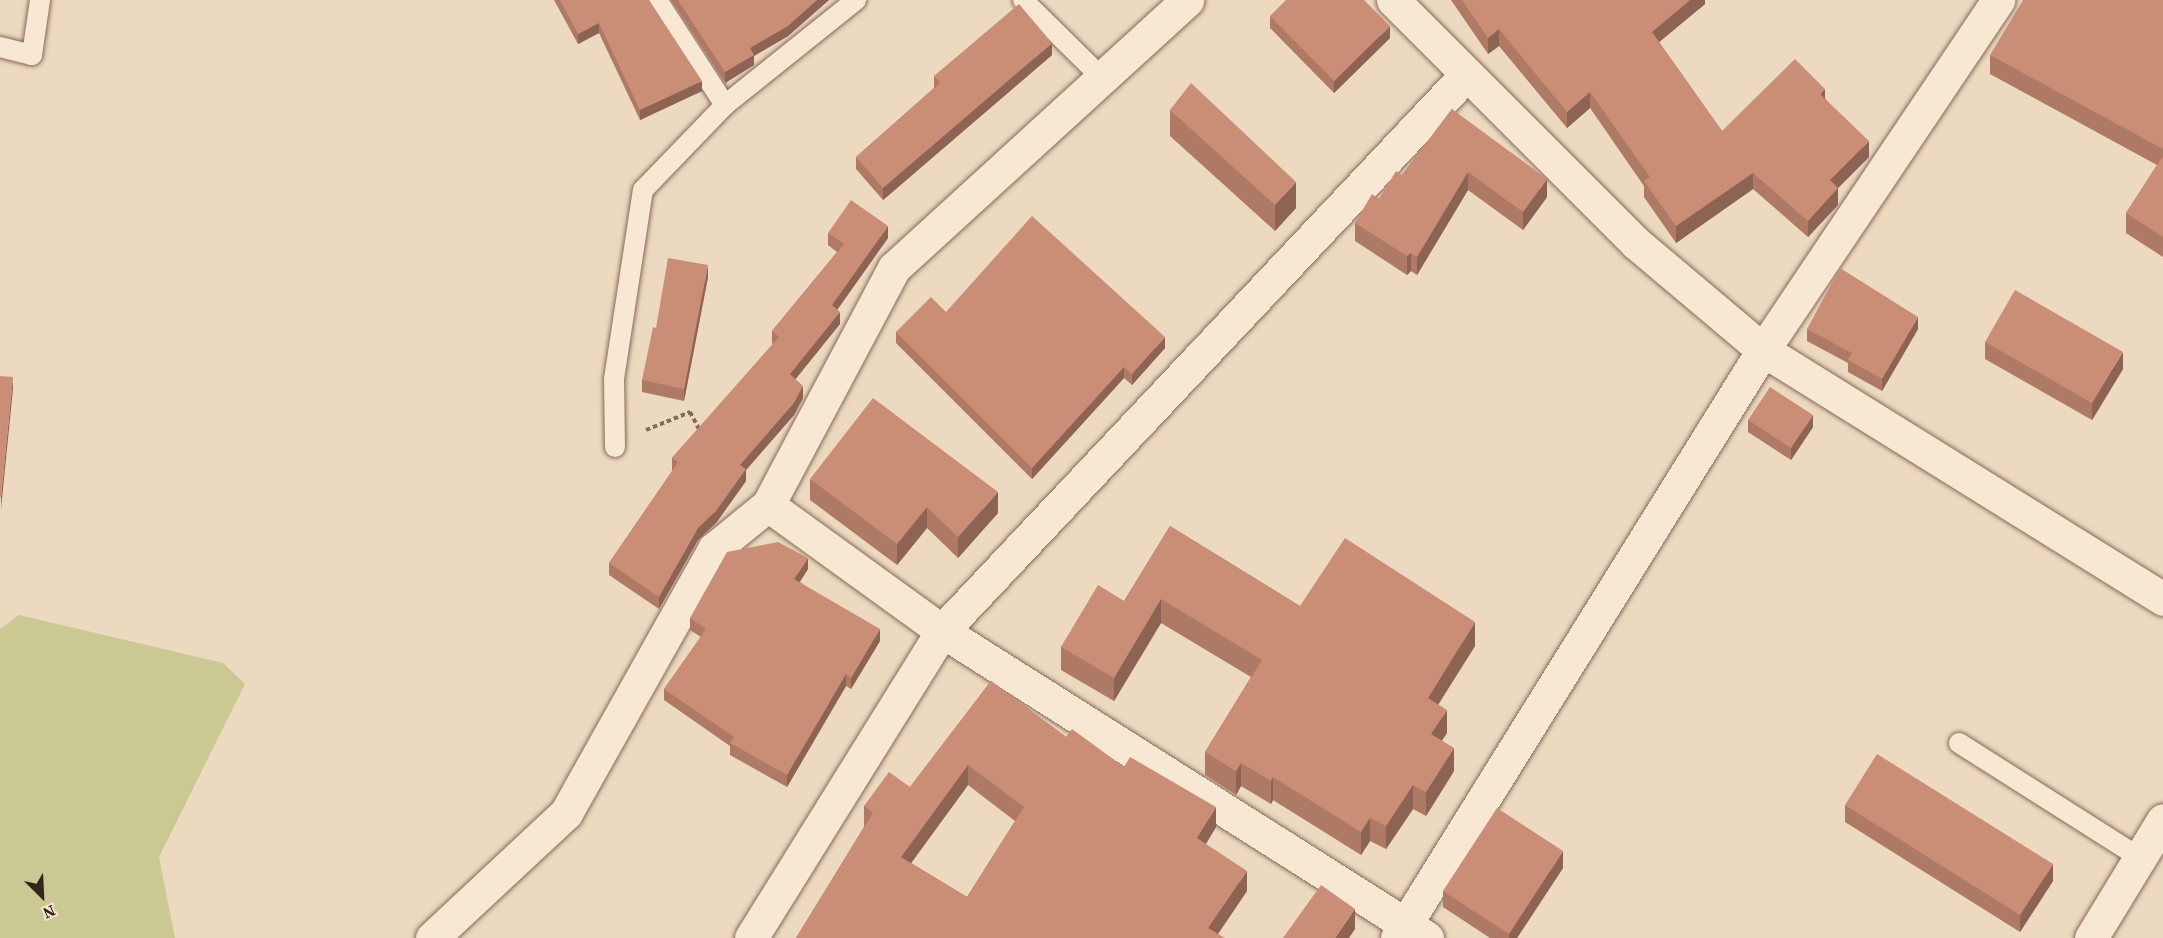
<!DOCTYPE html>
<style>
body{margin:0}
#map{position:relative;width:2163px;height:938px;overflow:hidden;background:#ecd9c0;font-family:"Source Serif 4",serif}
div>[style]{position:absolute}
.green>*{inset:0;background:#cac994}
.path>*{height:4px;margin-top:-2px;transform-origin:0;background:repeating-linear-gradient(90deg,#856a58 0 4.5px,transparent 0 7.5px)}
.roads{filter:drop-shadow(0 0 2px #856a58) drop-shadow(0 0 2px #856a58)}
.lane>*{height:20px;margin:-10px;padding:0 10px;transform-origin:10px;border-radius:10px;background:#f8e7d2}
.street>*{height:33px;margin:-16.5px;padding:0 16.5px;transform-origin:16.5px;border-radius:16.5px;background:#f8e7d2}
.secondary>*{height:33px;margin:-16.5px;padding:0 16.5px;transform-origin:16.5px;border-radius:16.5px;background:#f8e7d2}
.wall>*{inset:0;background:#ae7965}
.shaded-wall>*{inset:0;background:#8d6353}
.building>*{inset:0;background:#ca8d76}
span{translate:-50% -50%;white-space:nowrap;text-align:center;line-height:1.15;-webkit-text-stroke:4.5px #f4e4cf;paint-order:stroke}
.north{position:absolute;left:12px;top:866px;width:60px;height:60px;-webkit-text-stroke:4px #f4e4cf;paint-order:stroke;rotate:156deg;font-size:16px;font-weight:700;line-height:24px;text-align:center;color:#34251c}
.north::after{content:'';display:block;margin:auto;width:21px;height:27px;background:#34251c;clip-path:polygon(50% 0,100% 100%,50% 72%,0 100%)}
</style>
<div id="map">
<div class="green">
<i style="clip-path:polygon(19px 615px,223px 663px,245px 684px,159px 857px,175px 938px,0 938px,0 629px)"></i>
</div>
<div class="path">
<i style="left:646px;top:430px;width:48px;rotate:-22.2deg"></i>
<i style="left:690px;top:412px;width:24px;rotate:62deg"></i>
</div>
<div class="roads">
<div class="lane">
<i style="left:657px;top:0;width:125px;rotate:57.1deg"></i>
<i style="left:725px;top:105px;width:168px;rotate:-38.7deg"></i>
<i style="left:1023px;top:0;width:108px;rotate:44.6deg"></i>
<i style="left:0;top:47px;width:33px;rotate:14deg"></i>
<i style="left:32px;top:55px;width:56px;rotate:-81.7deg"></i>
<i style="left:615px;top:447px;width:68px;rotate:-90.8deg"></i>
<i style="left:614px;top:379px;width:191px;rotate:-81.3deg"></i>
<i style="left:643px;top:190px;width:118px;rotate:-46deg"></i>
<i style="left:1959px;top:743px;width:214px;rotate:32.4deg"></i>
</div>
<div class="street">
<i style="left:1393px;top:0;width:344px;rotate:45deg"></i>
<i style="left:1636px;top:243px;width:166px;rotate:40.1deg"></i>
<i style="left:1763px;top:350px;width:471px;rotate:31.9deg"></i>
<i style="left:768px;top:505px;width:215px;rotate:35.9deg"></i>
<i style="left:942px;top:631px;width:574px;rotate:32.33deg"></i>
<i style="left:432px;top:938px;width:183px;rotate:-43deg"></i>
<i style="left:566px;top:813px;width:303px;rotate:-60.7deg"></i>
<i style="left:714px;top:549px;width:70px;rotate:-39.2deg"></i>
<i style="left:768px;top:505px;width:268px;rotate:-62deg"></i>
<i style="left:894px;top:268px;width:397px;rotate:-42.4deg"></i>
<i style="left:751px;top:938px;width:362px;rotate:-58.1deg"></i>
<i style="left:942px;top:631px;width:763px;rotate:-46.7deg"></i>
<i style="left:1397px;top:938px;width:693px;rotate:-58.1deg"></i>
<i style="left:1763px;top:350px;width:422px;rotate:-56.1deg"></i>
</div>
<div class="secondary">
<i style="left:2091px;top:938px;width:138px;rotate:-58.6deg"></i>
</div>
</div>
<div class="wall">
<i style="clip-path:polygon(554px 0,649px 0,702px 91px,640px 120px,599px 33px,578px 44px)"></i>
<i style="clip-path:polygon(671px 0,829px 0,788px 36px,754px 56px,754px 65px,725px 83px)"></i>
<i style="clip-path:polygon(1451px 0,1705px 0,1705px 4px,1659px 42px,1722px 131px,1825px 98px,1869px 157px,1838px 188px,1838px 205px,1808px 237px,1753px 189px,1676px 243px,1644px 197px,1644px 186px,1590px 108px,1567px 128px,1499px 46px,1488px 54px)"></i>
<i style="clip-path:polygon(2163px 0,2163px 257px,2126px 233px,2126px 213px,2157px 165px,1990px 74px,1990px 55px)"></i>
<i style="clip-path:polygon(1270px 16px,1390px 38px,1334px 93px,1270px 28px)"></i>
<i style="clip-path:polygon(1052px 55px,883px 200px,856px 169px,856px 157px,934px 88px,934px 76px)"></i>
<i style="clip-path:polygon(1452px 109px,1547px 197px,1523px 230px,1468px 190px,1417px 275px,1411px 271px,1407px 275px,1355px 241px,1355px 223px,1402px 175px)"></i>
<i style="clip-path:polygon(1170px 110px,1296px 208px,1275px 231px,1170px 136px)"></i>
<i style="clip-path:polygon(828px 233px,888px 238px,837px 310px,840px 324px,795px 379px,803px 398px,794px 415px,746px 470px,746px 481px,716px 523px,698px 540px,659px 609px,609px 575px,609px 563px,673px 470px,672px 470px,672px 458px,773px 344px,772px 343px,772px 331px,837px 252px,828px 245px)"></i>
<i style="clip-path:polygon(708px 277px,684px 401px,642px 392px,642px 380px)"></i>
<i style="clip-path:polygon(946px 312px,1165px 348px,1132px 385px,1124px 378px,1032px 479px,896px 343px,896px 332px)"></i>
<i style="clip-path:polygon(1807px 329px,1918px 329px,1882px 391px,1848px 372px,1848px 363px,1807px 341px)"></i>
<i style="clip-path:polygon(1985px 342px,2123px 369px,2092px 420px,1985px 359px)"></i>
<i style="clip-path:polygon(1748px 420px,1813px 427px,1791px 460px,1748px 432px)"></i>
<i style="clip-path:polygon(810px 479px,998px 513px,958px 558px,927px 528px,897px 565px,810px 500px)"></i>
<i style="clip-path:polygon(1170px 526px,1300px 606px,1475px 646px,1438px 704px,1447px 733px,1442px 740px,1454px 771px,1426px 816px,1413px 809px,1386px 849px,1370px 841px,1361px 855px,1273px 800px,1271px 804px,1241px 786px,1236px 795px,1205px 775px,1205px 752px,1251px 677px,1161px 623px,1114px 701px,1061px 670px,1061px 647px,1124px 601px)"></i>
<i style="clip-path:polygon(808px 569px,800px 582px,880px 641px,851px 689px,846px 686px,787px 787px,730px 755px,730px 746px,664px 700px,664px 689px,701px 637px,690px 630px,690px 618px)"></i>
<i style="clip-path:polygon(evenodd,991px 681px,1066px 737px,1124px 767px,1216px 827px,1206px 844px,1247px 891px,1218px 934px,796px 938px,864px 827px,864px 806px,910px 787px,991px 681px,968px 785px,1015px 821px,967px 897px,911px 863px,968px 785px)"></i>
<i style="clip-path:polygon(1845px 805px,2053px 881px,2020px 932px,1845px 822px)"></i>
<i style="clip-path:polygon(1563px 868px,1517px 938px,1490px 938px,1443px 907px,1443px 891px)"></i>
</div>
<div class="shaded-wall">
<i style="clip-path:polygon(817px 0,829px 0,788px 36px,754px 56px,754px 65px,725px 83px,725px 72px,750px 48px)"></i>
<i style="clip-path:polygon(1690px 0,1705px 0,1705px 4px,1652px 48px,1652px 32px)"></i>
<i style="clip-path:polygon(599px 23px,599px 33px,578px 44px,578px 34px)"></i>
<i style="clip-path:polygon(1390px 26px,1390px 38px,1334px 93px,1334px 81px)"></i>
<i style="clip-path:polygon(1499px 29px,1499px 46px,1488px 54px,1488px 38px)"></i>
<i style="clip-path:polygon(1052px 43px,1052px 55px,883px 200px,883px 188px)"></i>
<i style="clip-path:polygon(702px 81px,702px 91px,640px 120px,640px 110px)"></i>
<i style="clip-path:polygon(1825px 89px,1825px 105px,1820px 94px)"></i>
<i style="clip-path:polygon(1590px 92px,1590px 108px,1567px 128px,1567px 112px)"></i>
<i style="clip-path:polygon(1869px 141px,1869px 157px,1838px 188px,1838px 205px,1808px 237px,1808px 221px,1830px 180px)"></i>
<i style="clip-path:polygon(1468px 172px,1468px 190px,1417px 275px,1417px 257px)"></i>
<i style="clip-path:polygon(1753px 173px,1753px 189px,1676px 243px,1676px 226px)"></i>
<i style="clip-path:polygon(1547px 179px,1547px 197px,1523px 230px,1523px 212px)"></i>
<i style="clip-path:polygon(1296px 182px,1296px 208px,1275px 231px,1275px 205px)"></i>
<i style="clip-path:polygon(888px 226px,888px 238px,832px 317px,832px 305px)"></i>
<i style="clip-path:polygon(1411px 253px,1411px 271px,1407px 275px,1407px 256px)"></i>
<i style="clip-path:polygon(708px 265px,708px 277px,684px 401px,684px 389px)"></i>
<i style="clip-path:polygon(840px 312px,840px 324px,790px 386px,790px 374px)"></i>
<i style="clip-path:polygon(1918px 317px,1918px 329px,1882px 391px,1882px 379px)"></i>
<i style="clip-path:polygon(1165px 337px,1165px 348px,1132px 385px,1132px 374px)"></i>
<i style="clip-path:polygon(2123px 352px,2123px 369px,2092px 420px,2092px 403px)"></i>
<i style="clip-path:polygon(1124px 367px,1124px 378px,1032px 479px,1032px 468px)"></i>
<i style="clip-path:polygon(13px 377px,13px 389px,1px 509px,1px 497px)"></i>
<i style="clip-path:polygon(803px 386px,803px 398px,794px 415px,746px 470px,746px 481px,716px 523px,698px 540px,659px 609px,659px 597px,698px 528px,740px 465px)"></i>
<i style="clip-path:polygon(1813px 415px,1813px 427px,1791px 460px,1791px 448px)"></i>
<i style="clip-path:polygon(998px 492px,998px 513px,958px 558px,958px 537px)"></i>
<i style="clip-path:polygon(927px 507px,927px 528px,897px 565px,897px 544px)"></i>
<i style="clip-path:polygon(808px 558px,808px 569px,794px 590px,794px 579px)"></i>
<i style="clip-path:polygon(1161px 599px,1161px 623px,1114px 701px,1114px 678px)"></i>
<i style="clip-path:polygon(1475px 622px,1475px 646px,1428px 721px,1428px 698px)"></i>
<i style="clip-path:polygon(880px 629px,880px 641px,851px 689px,851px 678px)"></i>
<i style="clip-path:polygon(846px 674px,846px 686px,787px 787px,787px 775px)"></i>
<i style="clip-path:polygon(1447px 710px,1447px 733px,1431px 757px,1431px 734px)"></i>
<i style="clip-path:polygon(1454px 748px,1454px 771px,1426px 816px,1426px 792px)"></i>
<i style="clip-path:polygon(1241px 763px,1241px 786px,1236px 795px,1236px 771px)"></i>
<i style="clip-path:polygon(968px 765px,968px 785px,901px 877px,901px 857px)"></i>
<i style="clip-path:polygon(1273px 777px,1273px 800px,1271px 804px,1271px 781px)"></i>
<i style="clip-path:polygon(1413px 785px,1413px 809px,1386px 849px,1386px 826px)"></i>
<i style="clip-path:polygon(1216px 807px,1216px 827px,1197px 858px,1197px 838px)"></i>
<i style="clip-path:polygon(1370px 818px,1370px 841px,1361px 855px,1361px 832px)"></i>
<i style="clip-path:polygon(1563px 851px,1563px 868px,1517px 938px,1509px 938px,1509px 934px)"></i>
<i style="clip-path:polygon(2053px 864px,2053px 881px,2020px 932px,2020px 915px)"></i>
<i style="clip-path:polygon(1247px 871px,1247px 891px,1215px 938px,1208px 928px)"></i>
<i style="clip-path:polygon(1355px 909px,1355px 929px,1349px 938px,1335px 938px)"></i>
</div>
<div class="building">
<i style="clip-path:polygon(560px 0,649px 0,702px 81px,640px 110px,599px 23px,578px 34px)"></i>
<i style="clip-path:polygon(678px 0,817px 0,788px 26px,750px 48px,754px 55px,725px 72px)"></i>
<i style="clip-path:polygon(1286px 0,1364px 0,1390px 26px,1334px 81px,1270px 16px)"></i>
<i style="clip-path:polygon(1462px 0,1690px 0,1652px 32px,1722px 131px,1795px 59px,1825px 89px,1820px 94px,1869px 141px,1830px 180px,1838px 188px,1808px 221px,1753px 173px,1676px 226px,1644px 181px,1650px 177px,1590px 92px,1567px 112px,1499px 29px,1488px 38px)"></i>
<i style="clip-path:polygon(2023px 0,2163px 0,2163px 149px,1990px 55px)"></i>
<i style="clip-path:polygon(1019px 4px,1052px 43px,883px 188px,856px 157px,940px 83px,934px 76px)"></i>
<i style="clip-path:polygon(1191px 83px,1296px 182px,1275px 205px,1170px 110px)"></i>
<i style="clip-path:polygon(1452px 109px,1547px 179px,1523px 212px,1468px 172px,1417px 257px,1411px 253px,1407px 256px,1355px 223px,1372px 194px,1379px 199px,1396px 171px,1402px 175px)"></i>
<i style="clip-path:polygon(2163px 156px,2163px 237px,2126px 213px)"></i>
<i style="clip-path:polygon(851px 200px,888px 226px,832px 305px,840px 312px,790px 374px,803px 386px,794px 403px,740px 465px,746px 469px,716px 511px,698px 528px,659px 597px,609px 563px,678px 462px,672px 458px,779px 337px,772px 331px,844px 244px,828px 233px)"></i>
<i style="clip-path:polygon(1032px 216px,1165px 337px,1132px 374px,1124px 367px,1032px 468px,896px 332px,931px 297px,946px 312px)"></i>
<i style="clip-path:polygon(668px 258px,708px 265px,684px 389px,642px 380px,653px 327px,656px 328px)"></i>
<i style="clip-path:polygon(1840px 268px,1918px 317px,1882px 379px,1848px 360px,1852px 353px,1807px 329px)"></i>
<i style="clip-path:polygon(2015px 290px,2123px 352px,2092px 403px,1985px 342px)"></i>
<i style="clip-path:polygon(0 376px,13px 377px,1px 497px,0 497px)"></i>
<i style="clip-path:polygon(1770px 387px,1813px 415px,1791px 448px,1748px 420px)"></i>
<i style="clip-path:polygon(873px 398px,998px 492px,958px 537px,927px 507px,897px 544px,810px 479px)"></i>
<i style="clip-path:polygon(1170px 526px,1300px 606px,1345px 538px,1475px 622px,1428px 698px,1447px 710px,1431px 734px,1454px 748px,1426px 792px,1413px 785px,1386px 826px,1370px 818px,1361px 832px,1273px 777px,1271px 781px,1241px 763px,1236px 771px,1205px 752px,1262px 660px,1161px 599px,1114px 678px,1061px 647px,1098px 585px,1124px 601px)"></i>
<i style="clip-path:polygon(778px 542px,808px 558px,794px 579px,880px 629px,851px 678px,846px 674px,787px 775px,730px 743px,734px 737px,664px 689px,706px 629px,690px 618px,727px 552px)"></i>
<i style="clip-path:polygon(evenodd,991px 681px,1066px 737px,1072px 729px,1124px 767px,1130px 757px,1216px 807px,1197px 838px,1247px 871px,1208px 928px,1225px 938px,796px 938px,873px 813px,864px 806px,889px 772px,910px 787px,991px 681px,968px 765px,1024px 807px,967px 897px,901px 857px,968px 765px)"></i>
<i style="clip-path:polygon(1877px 754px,2053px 864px,2020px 915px,1845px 805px)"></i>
<i style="clip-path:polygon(1497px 808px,1563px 851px,1509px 934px,1443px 891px)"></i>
<i style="clip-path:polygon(1321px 885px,1355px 909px,1335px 938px,1283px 938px)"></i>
</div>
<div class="north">N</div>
</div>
